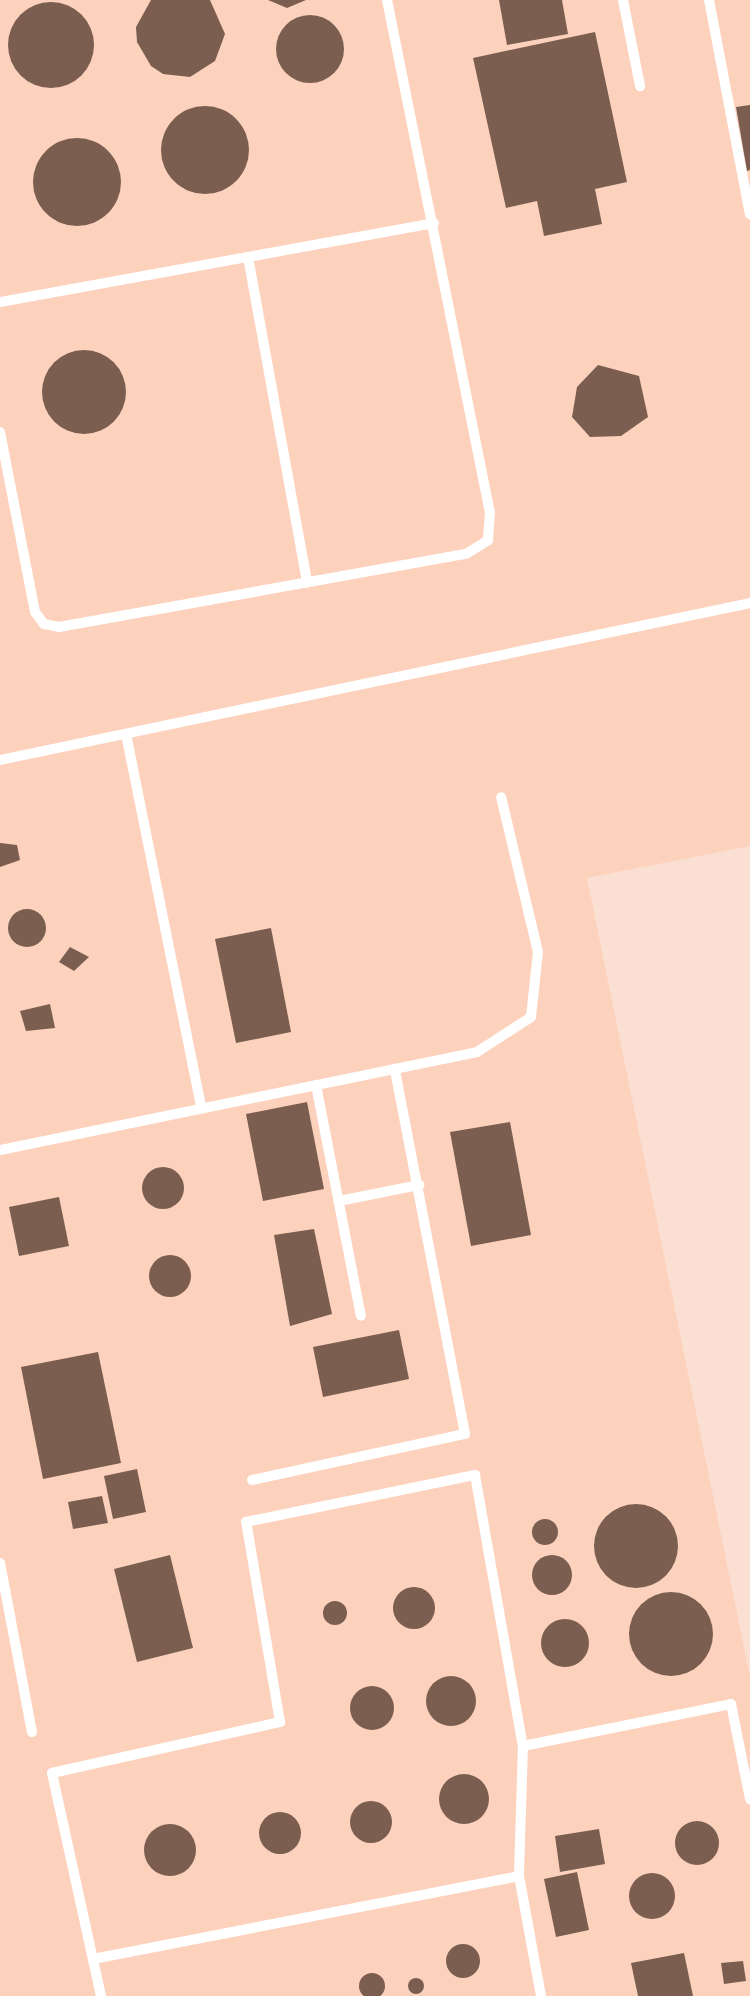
<!DOCTYPE html>
<style>
body{margin:0}
#map{position:relative;width:750px;height:1996px;overflow:hidden;background:#fbdfd2;font-family:"PT Sans Narrow",sans-serif}
div>[style]{position:absolute}
.built>*{inset:0;background:#fcd2bd}
.building>*{inset:0;background:#7b5e4f}
.round{border-radius:50%}
.service>*{height:10px;margin:-5px;padding:0 5px;transform-origin:5px;border-radius:5px;background:#fff}
span{translate:-50% -50%;white-space:nowrap;text-align:center;line-height:1.15;-webkit-text-stroke:7px #fef0e9;paint-order:stroke}
</style>
<div id="map">
<div class="built">
<i style="clip-path:polygon(0 0,750px 0,750px 846px,587px 878px,750px 1677px,750px 1996px,0 1996px)"></i>
</div>
<div class="building">
<i style="clip-path:polygon(151px 0,210px 0,225px 34px,215px 61px,190px 77px,163px 74px,151px 66px,137px 42px,136px 27px)"></i>
<i style="clip-path:polygon(268px 0,306px 0,287px 8px)"></i>
<i style="clip-path:polygon(499px 0,562px 0,568px 34px,507px 45px)"></i>
<i class="round" style="left:8px;top:2px;width:86px;height:86px"></i>
<i class="round" style="left:276px;top:15px;width:68px;height:68px"></i>
<i style="clip-path:polygon(595px 32px,627px 182px,595px 189px,602px 224px,544px 236px,537px 201px,506px 208px,473px 58px)"></i>
<i style="clip-path:polygon(750px 105px,750px 170px,747px 171px,736px 107px)"></i>
<i class="round" style="left:161px;top:106px;width:88px;height:88px"></i>
<i class="round" style="left:33px;top:138px;width:88px;height:88px"></i>
<i class="round" style="left:42px;top:350px;width:84px;height:84px"></i>
<i style="clip-path:polygon(598px 365px,639px 376px,648px 417px,621px 436px,590px 437px,572px 417px,577px 387px)"></i>
<i style="clip-path:polygon(0 843px,17px 845px,20px 860px,0 867px)"></i>
<i class="round" style="left:8px;top:909px;width:38px;height:38px"></i>
<i style="clip-path:polygon(271px 928px,291px 1032px,236px 1043px,215px 939px)"></i>
<i style="clip-path:polygon(70px 947px,89px 957px,74px 971px,59px 962px)"></i>
<i style="clip-path:polygon(50px 1004px,55px 1028px,26px 1031px,20px 1011px)"></i>
<i style="clip-path:polygon(307px 1102px,324px 1189px,263px 1201px,246px 1114px)"></i>
<i style="clip-path:polygon(510px 1122px,531px 1235px,471px 1246px,450px 1132px)"></i>
<i class="round" style="left:142px;top:1167px;width:42px;height:42px"></i>
<i style="clip-path:polygon(59px 1197px,69px 1246px,19px 1256px,9px 1207px)"></i>
<i style="clip-path:polygon(314px 1229px,332px 1314px,290px 1326px,274px 1235px)"></i>
<i class="round" style="left:149px;top:1255px;width:42px;height:42px"></i>
<i style="clip-path:polygon(399px 1330px,409px 1379px,323px 1397px,313px 1347px)"></i>
<i style="clip-path:polygon(98px 1352px,121px 1463px,43px 1479px,21px 1367px)"></i>
<i style="clip-path:polygon(137px 1469px,146px 1512px,113px 1519px,104px 1476px)"></i>
<i style="clip-path:polygon(102px 1496px,108px 1523px,73px 1529px,68px 1502px)"></i>
<i class="round" style="left:594px;top:1504px;width:84px;height:84px"></i>
<i class="round" style="left:532px;top:1519px;width:26px;height:26px"></i>
<i style="clip-path:polygon(170px 1555px,193px 1648px,137px 1662px,114px 1569px)"></i>
<i class="round" style="left:532px;top:1555px;width:40px;height:40px"></i>
<i class="round" style="left:393px;top:1587px;width:42px;height:42px"></i>
<i class="round" style="left:629px;top:1592px;width:84px;height:84px"></i>
<i class="round" style="left:323px;top:1601px;width:24px;height:24px"></i>
<i class="round" style="left:541px;top:1619px;width:48px;height:48px"></i>
<i class="round" style="left:426px;top:1676px;width:50px;height:50px"></i>
<i class="round" style="left:350px;top:1686px;width:44px;height:44px"></i>
<i class="round" style="left:439px;top:1774px;width:50px;height:50px"></i>
<i class="round" style="left:350px;top:1801px;width:42px;height:42px"></i>
<i class="round" style="left:259px;top:1812px;width:42px;height:42px"></i>
<i class="round" style="left:675px;top:1821px;width:44px;height:44px"></i>
<i class="round" style="left:144px;top:1824px;width:52px;height:52px"></i>
<i style="clip-path:polygon(599px 1829px,605px 1864px,560px 1872px,555px 1836px)"></i>
<i style="clip-path:polygon(577px 1872px,589px 1930px,556px 1937px,544px 1879px)"></i>
<i class="round" style="left:629px;top:1873px;width:46px;height:46px"></i>
<i class="round" style="left:446px;top:1944px;width:34px;height:34px"></i>
<i style="clip-path:polygon(684px 1953px,693px 1996px,638px 1996px,631px 1963px)"></i>
<i style="clip-path:polygon(743px 1961px,746px 1981px,724px 1984px,721px 1963px)"></i>
<i class="round" style="left:359px;top:1973px;width:26px;height:26px"></i>
<i class="round" style="left:408px;top:1978px;width:16px;height:16px"></i>
</div>
<div class="service">
<i style="left:623px;top:0;width:88px;rotate:78.8deg"></i>
<i style="left:709px;top:0;width:218px;rotate:79.2deg"></i>
<i style="left:248px;top:257px;width:331px;rotate:79.7deg"></i>
<i style="left:0;top:302px;width:441px;rotate:-10.3deg"></i>
<i style="left:0;top:432px;width:183px;rotate:79deg"></i>
<i style="left:35px;top:612px;width:15px;rotate:53deg"></i>
<i style="left:44px;top:624px;width:15px;rotate:11deg"></i>
<i style="left:59px;top:627px;width:413px;rotate:-10.2deg"></i>
<i style="left:466px;top:554px;width:26px;rotate:-32deg"></i>
<i style="left:488px;top:540px;width:27px;rotate:-86deg"></i>
<i style="left:490px;top:513px;width:523px;rotate:-101.35deg"></i>
<i style="left:126px;top:734px;width:380px;rotate:78.6deg"></i>
<i style="left:0;top:760px;width:766px;rotate:-11.82deg"></i>
<i style="left:316px;top:1085px;width:235px;rotate:79deg"></i>
<i style="left:0;top:1150px;width:487px;rotate:-11.6deg"></i>
<i style="left:477px;top:1052px;width:64px;rotate:-32.9deg"></i>
<i style="left:531px;top:1017px;width:65px;rotate:-83.9deg"></i>
<i style="left:538px;top:952px;width:159px;rotate:-103.4deg"></i>
<i style="left:339px;top:1201px;width:82px;rotate:-11.3deg"></i>
<i style="left:252px;top:1480px;width:218px;rotate:-12.2deg"></i>
<i style="left:465px;top:1434px;width:372px;rotate:-100.9deg"></i>
<i style="left:0;top:1563px;width:172px;rotate:79.3deg"></i>
<i style="left:523px;top:1746px;width:212px;rotate:-11.4deg"></i>
<i style="left:731px;top:1704px;width:97px;rotate:78.7deg"></i>
<i style="left:93px;top:1959px;width:434px;rotate:-11deg"></i>
<i style="left:519px;top:1876px;width:122px;rotate:79.6deg"></i>
<i style="left:101px;top:1996px;width:228px;rotate:-102.4deg"></i>
<i style="left:52px;top:1773px;width:234px;rotate:-12.6deg"></i>
<i style="left:280px;top:1722px;width:203px;rotate:-99.6deg"></i>
<i style="left:246px;top:1522px;width:234px;rotate:-11.6deg"></i>
<i style="left:475px;top:1475px;width:275px;rotate:80deg"></i>
<i style="left:523px;top:1746px;width:130px;rotate:91.8deg"></i>
</div>
</div>
